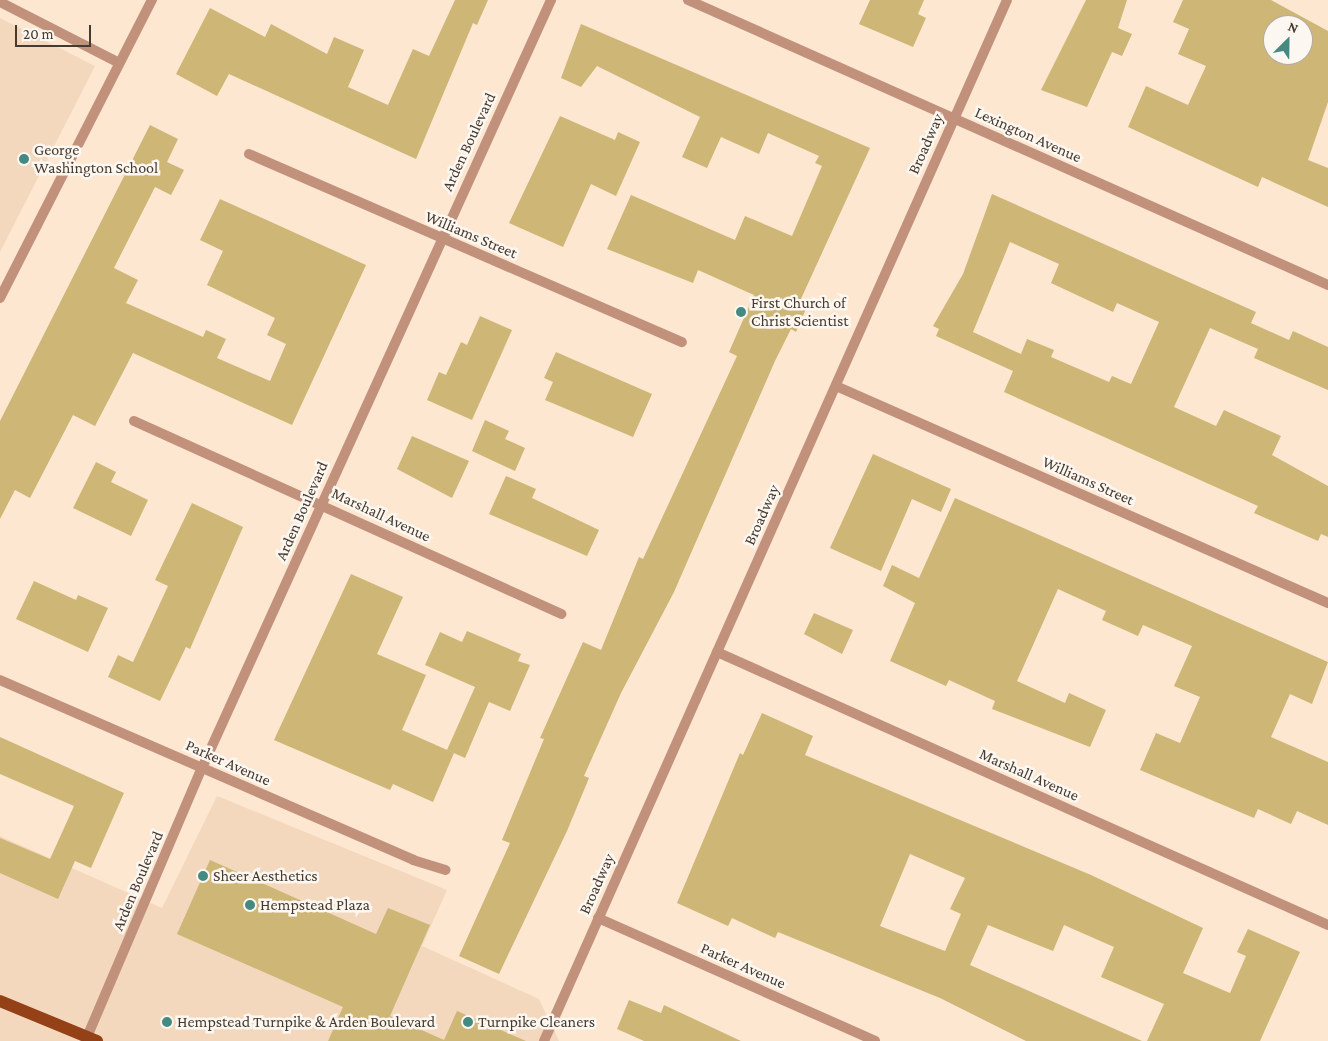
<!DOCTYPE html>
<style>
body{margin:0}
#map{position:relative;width:1328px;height:1041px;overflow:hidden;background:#fde7d0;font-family:"Crimson Pro",serif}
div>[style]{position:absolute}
.built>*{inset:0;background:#f3d8bd}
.building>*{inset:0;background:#cdb676}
.minor>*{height:10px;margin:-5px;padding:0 5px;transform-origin:5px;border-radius:5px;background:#c1917c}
.primary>*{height:12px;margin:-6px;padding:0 6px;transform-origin:6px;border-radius:6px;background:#954118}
.dots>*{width:14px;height:14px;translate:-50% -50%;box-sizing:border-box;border:2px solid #fdf7f1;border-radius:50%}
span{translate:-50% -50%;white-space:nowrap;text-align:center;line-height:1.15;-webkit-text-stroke:5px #fdf7f1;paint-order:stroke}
.street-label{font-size:16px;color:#453a2e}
.poi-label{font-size:16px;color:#453a2e}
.left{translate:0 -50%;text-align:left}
.north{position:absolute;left:1263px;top:15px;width:50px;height:50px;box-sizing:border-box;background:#fdf7f1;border:1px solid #b3aba3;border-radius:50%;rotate:23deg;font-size:14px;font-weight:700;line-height:20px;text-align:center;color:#453a2e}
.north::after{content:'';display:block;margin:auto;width:18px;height:22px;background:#448a81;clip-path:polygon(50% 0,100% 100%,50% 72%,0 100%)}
.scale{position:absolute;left:15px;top:25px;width:76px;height:22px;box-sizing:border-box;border:2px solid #453a2e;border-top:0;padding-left:6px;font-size:15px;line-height:18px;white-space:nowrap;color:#453a2e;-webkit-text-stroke:4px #fdf7f1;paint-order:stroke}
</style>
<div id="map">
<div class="built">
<i style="clip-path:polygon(0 18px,95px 66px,0 252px)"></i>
<i style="clip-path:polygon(217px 796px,447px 890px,422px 946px,539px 999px,559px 1041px,0 1041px,0 836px,162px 908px)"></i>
</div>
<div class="building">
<i style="clip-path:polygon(455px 0,488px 0,477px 25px,473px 23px,416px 159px,229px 74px,217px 96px,176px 74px,210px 8px,265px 37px,271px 24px,327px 54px,334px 37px,364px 50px,348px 87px,388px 105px,413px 49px,429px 56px)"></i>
<i style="clip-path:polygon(870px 0,924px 0,918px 14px,926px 18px,913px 47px,859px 24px)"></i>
<i style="clip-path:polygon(1086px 0,1127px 0,1118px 28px,1132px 34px,1122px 56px,1112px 52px,1087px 107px,1041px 90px)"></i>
<i style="clip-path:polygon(evenodd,1183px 0,1271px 0,1328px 31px,1328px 102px,1308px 160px,1328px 168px,1328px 207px,1262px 177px,1258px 187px,1128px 127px,1146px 86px,1188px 105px,1206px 66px,1178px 54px,1189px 29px,1173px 22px,1183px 0,1273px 25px,1303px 25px,1303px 55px,1273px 55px,1273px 25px)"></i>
<i style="clip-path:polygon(581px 24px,870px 148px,800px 301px,808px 304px,796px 332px,791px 329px,775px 361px,674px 592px,621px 693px,584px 776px,589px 778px,567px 831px,499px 974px,459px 956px,510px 843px,502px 840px,544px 739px,540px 738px,583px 642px,601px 650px,639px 557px,643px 559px,737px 356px,729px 352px,754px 295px,698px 270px,693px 283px,607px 249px,631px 195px,735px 240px,745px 216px,792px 236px,822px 166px,815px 163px,819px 156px,768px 133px,759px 154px,721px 137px,707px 168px,682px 157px,700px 117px,597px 66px,581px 87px,561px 78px)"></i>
<i style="clip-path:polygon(560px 116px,615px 140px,618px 132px,640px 142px,616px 196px,591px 184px,563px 247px,509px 223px)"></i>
<i style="clip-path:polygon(150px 125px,178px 139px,167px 162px,184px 170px,171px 195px,155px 187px,114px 268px,138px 280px,126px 303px,203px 337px,206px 330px,226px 339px,217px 358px,270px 381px,286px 344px,267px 335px,275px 318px,207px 285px,223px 251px,200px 240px,220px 199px,366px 265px,292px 425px,133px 353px,95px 426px,73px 415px,30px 498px,15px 490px,0 519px,0 421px)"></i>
<i style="clip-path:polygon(evenodd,992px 194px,1256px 312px,1251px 323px,1289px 340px,1293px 331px,1328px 347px,1328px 390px,1254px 358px,1258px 349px,1210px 328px,1174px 407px,1216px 426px,1224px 410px,1281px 436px,1272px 455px,1328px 486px,1328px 537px,1321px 534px,1318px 541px,1254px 513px,1258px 506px,1004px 392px,1013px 371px,936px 336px,939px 329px,933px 326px,963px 274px,992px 194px,1010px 242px,1059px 264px,1051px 283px,1113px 312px,1117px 303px,1159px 322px,1131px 384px,1112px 376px,1109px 382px,1051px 357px,1054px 350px,1027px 339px,1021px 354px,973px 332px,1010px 242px)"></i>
<i style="clip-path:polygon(480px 316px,512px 330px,472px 420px,427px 400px,439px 372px,446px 375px,461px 342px,467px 345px)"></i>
<i style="clip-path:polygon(556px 352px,652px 394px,633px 437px,545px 400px,553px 382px,544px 378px)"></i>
<i style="clip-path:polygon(485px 420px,509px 431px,505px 439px,525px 448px,515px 471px,472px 451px)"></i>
<i style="clip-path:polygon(412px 436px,469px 461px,452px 498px,397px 469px)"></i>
<i style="clip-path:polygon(873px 454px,951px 489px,941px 512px,912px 499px,881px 571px,830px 548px)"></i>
<i style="clip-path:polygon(96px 462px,116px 472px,111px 482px,148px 500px,131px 536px,73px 508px)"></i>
<i style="clip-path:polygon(506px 476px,536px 489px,532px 498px,599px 530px,587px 556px,489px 514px)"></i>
<i style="clip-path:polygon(955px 498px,1328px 662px,1312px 704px,1290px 694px,1271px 737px,1328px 762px,1328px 825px,1297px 811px,1291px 824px,1258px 809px,1254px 818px,1140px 770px,1156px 733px,1180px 743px,1200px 697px,1174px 686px,1192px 646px,1143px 625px,1138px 636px,1102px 620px,1106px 611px,1058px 589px,1017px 681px,1065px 703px,1069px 693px,1106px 710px,1090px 747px,992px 709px,995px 701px,949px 680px,946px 686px,890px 661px,915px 603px,883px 586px,892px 565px,919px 578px)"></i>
<i style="clip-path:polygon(192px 503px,243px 527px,190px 649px,186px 647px,160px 701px,108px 677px,118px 655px,133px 662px,168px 586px,155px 580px)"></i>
<i style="clip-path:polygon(351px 574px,403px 597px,377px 654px,426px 675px,402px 730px,454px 753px,433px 802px,393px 784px,390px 790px,274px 740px)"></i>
<i style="clip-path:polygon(34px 581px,76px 600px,78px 595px,108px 608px,88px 652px,16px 619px)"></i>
<i style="clip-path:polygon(814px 613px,853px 630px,842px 654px,804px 634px)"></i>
<i style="clip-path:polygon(467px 631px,521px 654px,518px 661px,530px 665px,510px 711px,489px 702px,465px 758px,447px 750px,475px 687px,425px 665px,440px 632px,462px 642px)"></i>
<i style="clip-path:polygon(evenodd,762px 713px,813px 736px,805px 755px,1091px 875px,1203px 928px,1183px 973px,1230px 993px,1246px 956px,1237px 952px,1248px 929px,1300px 952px,1260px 1041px,1147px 1041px,1164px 1004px,1101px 977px,1114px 947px,1064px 925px,1053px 951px,988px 925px,970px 965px,1142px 1041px,1026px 1041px,940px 998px,778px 932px,775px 938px,732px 918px,728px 926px,677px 903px,740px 753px,743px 755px,762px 713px,910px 854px,965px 878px,950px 909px,961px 914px,945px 951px,880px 926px,910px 854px)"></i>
<i style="clip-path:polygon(0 737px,124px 793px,91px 868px,75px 861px,58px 899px,0 873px,0 838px,50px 859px,74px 806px,0 774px)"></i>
<i style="clip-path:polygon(210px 860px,376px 934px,388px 908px,430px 925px,390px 1016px,444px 1040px,457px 1011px,526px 1041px,328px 1041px,343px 1007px,177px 934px)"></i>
<i style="clip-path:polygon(629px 1000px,661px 1013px,664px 1005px,741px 1041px,644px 1041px,617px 1029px)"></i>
</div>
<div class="minor">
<i style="left:688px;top:0;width:701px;rotate:24deg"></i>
<i style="left:0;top:2px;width:134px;rotate:27.1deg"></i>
<i style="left:249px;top:154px;width:472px;rotate:23.5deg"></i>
<i style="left:0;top:298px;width:335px;rotate:-63deg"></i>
<i style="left:836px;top:386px;width:538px;rotate:23.8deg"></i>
<i style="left:134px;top:421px;width:469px;rotate:24.3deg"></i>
<i style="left:717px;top:652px;width:669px;rotate:24.08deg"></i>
<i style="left:0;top:680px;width:451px;rotate:23.5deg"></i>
<i style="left:413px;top:860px;width:34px;rotate:17deg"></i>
<i style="left:598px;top:918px;width:303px;rotate:23.9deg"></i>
<i style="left:87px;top:1037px;width:293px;rotate:-66.9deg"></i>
<i style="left:202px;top:768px;width:844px;rotate:-65.56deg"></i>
<i style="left:544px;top:1041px;width:1139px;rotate:-66.02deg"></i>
</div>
<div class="primary">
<i style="left:0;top:1001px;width:105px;rotate:22.4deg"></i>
</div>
<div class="dots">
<i style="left:24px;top:159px;background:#448a81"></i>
<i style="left:741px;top:312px;background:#448a81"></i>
<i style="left:203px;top:876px;background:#448a81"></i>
<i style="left:250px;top:905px;background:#448a81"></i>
<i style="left:167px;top:1022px;background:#448a81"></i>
<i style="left:468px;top:1022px;background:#448a81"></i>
</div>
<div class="street-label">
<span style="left:1028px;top:135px;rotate:24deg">Lexington Avenue</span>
<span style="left:469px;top:142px;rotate:-65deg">Arden Boulevard</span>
<span style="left:926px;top:144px;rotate:-66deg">Broadway</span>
<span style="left:471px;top:235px;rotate:23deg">Williams Street</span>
<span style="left:1088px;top:481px;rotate:24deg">Williams Street</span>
<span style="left:302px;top:511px;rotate:-66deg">Arden Boulevard</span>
<span style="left:381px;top:515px;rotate:25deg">Marshall Avenue</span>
<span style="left:762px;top:515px;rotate:-66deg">Broadway</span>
<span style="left:228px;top:763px;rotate:24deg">Parker Avenue</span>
<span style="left:1029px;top:775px;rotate:24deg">Marshall Avenue</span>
<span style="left:138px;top:881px;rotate:-67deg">Arden Boulevard</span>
<span style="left:597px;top:884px;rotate:-66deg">Broadway</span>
<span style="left:743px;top:966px;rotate:24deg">Parker Avenue</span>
</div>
<div class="poi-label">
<span class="left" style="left:34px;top:159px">George<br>Washington School</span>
<span class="left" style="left:751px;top:312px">First Church of<br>Christ Scientist</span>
<span class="left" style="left:213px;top:876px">Sheer Aesthetics</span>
<span class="left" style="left:260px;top:905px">Hempstead Plaza</span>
<span class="left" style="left:177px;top:1022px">Hempstead Turnpike &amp; Arden Boulevard</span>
<span class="left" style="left:478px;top:1022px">Turnpike Cleaners</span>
</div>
<div class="north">N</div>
<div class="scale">20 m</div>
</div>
